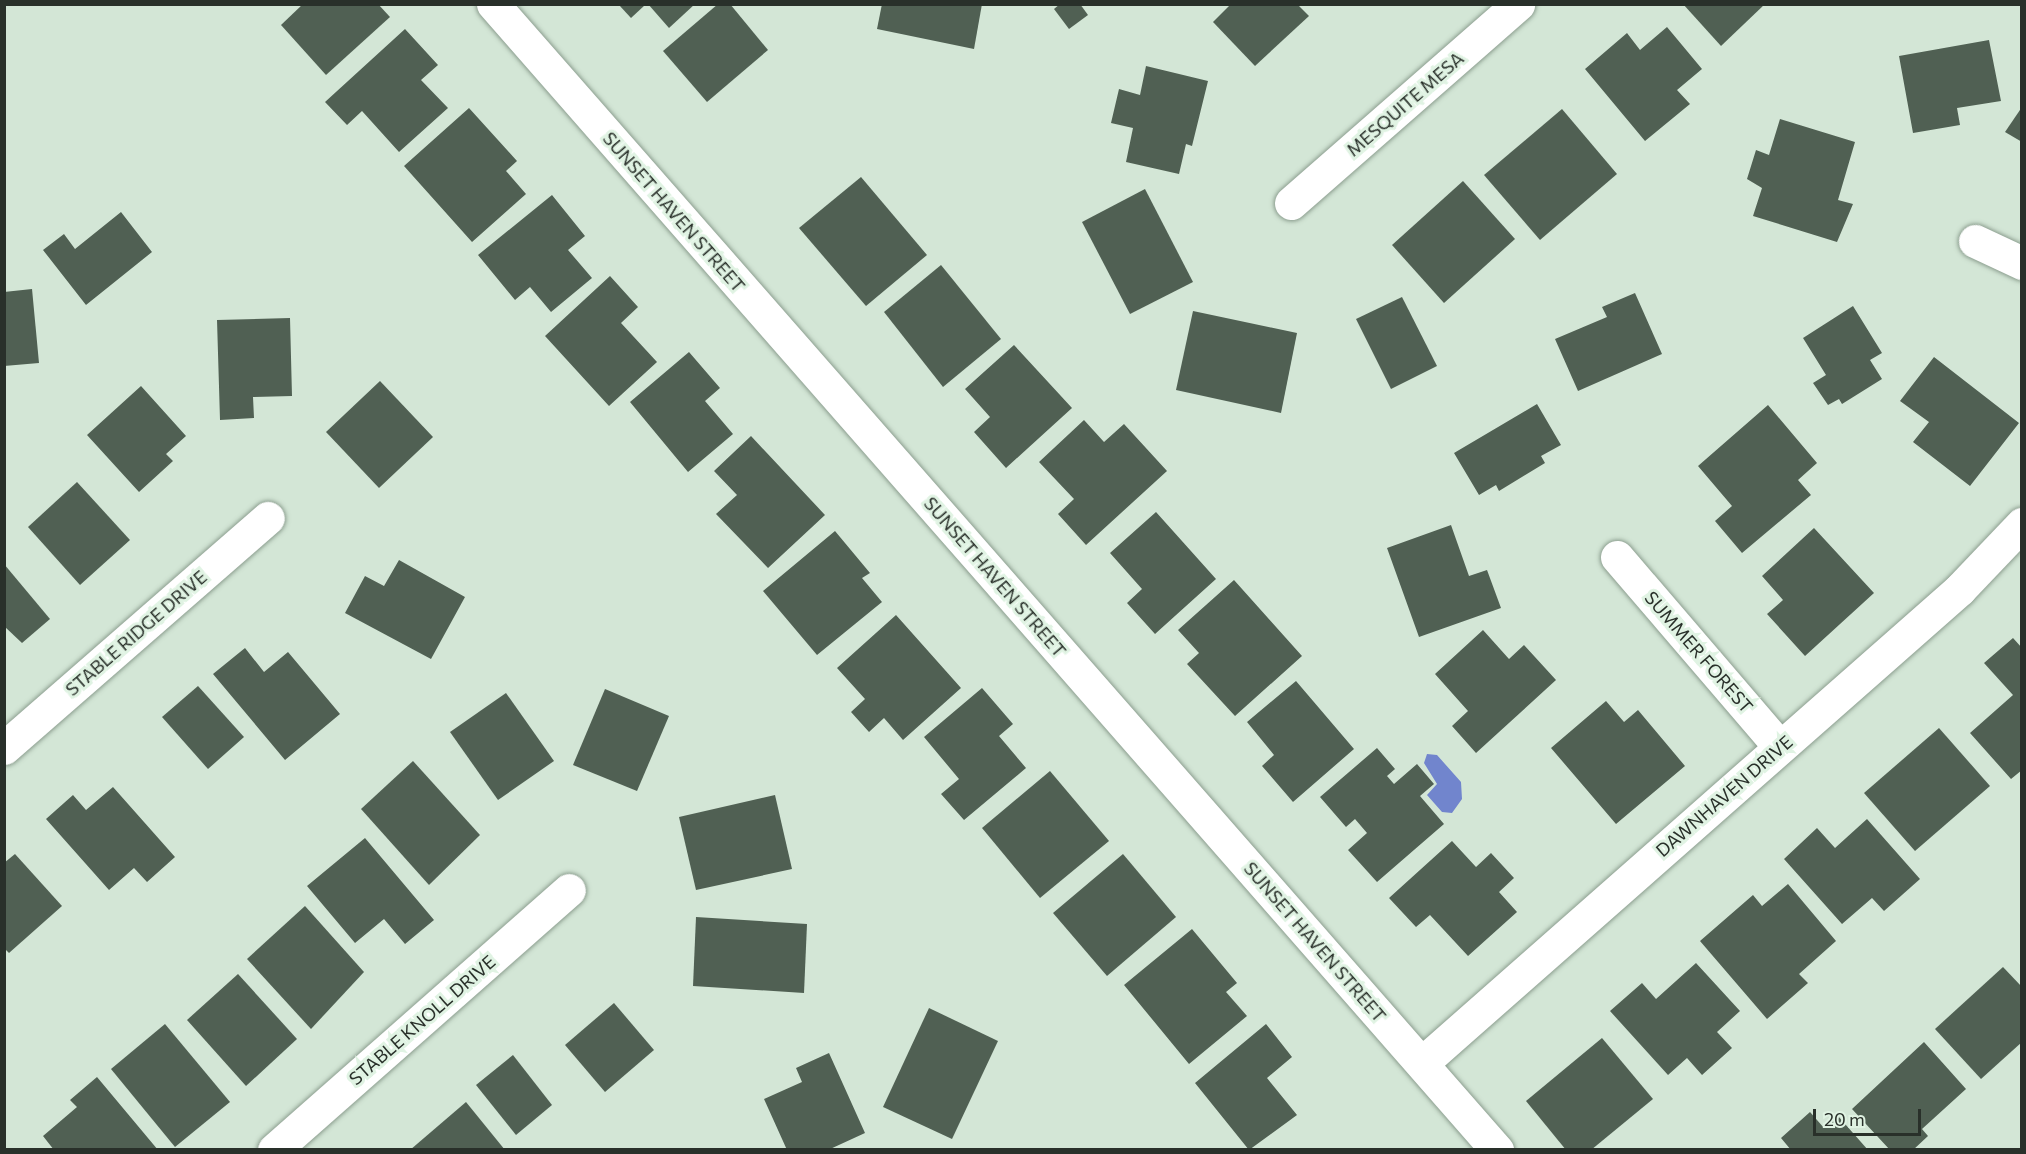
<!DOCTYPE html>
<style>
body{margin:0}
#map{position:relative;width:2026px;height:1154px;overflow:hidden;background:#d3e6d6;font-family:Commissioner,sans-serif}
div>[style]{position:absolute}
.water>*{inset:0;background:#7185cd}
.building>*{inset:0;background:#506053}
.roads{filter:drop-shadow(0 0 2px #8c9e8f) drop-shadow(0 0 2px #8c9e8f)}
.street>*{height:33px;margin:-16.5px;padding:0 16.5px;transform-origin:16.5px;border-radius:16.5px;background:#fff}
span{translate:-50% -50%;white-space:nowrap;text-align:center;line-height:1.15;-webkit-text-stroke:6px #e0f3e3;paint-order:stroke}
.street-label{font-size:18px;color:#29302a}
.frame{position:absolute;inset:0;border:6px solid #29302a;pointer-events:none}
.scale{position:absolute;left:1813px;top:1109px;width:108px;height:27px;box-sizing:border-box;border:3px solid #29302a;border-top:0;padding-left:8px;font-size:18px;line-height:21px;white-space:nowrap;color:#29302a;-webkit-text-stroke:4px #e0f3e3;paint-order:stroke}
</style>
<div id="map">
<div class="water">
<i style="clip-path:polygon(1427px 754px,1437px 755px,1461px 782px,1462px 799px,1452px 813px,1442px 812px,1427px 795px,1437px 784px,1424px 763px)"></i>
</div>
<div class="building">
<i style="clip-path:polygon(303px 4px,378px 4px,390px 17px,326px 75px,281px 25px)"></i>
<i style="clip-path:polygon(648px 4px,695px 4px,669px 28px)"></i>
<i style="clip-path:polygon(718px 4px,730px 4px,768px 50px,707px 102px,663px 51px)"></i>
<i style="clip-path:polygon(882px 4px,982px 4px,974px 49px,877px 29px)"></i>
<i style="clip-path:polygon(1060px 4px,1080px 4px,1088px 15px,1069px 29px,1054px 9px)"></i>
<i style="clip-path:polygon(1231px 4px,1297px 4px,1309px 16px,1255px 66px,1213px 22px)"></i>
<i style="clip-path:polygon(1683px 4px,1765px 4px,1721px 46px)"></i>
<i style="clip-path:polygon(619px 5px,645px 5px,631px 18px)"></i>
<i style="clip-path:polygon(1667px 27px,1702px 69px,1677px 90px,1690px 104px,1645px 141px,1585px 69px,1627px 33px,1640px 50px)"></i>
<i style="clip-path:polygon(405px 29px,438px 65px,421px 80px,448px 108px,399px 152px,362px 111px,347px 125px,325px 102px)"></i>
<i style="clip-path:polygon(1989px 40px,2001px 101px,1957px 108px,1960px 125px,1913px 133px,1899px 56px)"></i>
<i style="clip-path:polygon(1146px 66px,1208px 81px,1192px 146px,1186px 144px,1179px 174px,1126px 162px,1133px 128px,1111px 123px,1119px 89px,1140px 95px)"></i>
<i style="clip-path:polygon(2022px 107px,2022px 142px,2005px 132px)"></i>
<i style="clip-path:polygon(469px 108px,517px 161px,506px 171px,526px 194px,472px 242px,404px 166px)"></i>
<i style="clip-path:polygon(1562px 109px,1617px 174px,1540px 240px,1484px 175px)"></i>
<i style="clip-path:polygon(1780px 119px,1855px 142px,1838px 200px,1853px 204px,1837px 242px,1753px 216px,1762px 188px,1747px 179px,1756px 150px,1769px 155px)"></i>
<i style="clip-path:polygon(861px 177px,927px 255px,866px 306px,799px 228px)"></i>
<i style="clip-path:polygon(1463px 181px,1515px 239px,1444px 303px,1392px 245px)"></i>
<i style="clip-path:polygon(1145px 189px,1193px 282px,1130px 314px,1082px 222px)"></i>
<i style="clip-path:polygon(552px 195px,585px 236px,568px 250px,592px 278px,551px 312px,530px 287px,515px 300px,478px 255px)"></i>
<i style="clip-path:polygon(121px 212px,152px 252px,86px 305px,43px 250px,64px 234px,75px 249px)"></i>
<i style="clip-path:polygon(941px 265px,1001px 339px,943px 387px,884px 312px)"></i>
<i style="clip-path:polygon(610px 276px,638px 307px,621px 323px,657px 362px,609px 406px,545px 336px)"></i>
<i style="clip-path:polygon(32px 289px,39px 363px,4px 366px,4px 292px)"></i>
<i style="clip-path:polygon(1635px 293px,1662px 354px,1578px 391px,1555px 339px,1607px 317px,1602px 307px)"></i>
<i style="clip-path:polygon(1402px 297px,1437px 366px,1391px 389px,1356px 319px)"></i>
<i style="clip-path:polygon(1853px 306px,1882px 353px,1870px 360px,1882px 379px,1842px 404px,1839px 399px,1828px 405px,1813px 383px,1826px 375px,1803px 338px)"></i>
<i style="clip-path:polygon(1193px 311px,1297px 333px,1281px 413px,1176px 390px)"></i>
<i style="clip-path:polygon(290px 318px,292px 396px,253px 397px,254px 418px,220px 420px,217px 320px)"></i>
<i style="clip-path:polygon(1014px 345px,1072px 408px,1006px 468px,974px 432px,990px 417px,965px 389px)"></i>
<i style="clip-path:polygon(689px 352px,720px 388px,705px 401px,733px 434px,688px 472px,630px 402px)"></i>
<i style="clip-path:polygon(1934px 357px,2019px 423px,1970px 486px,1913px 442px,1929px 422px,1900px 401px)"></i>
<i style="clip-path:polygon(380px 381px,433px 437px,379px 488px,326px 432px)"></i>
<i style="clip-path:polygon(141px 386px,186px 436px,166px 454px,173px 461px,139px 492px,87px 435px)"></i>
<i style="clip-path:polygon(1537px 404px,1561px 445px,1541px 456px,1545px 463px,1499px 491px,1496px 485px,1479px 495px,1454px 453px)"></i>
<i style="clip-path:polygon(1768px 405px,1817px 463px,1798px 480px,1811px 495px,1742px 553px,1715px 521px,1732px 506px,1698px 466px)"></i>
<i style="clip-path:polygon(1084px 420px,1104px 442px,1124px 424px,1167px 471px,1086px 545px,1058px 514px,1074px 499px,1039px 462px)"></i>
<i style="clip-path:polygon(751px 436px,825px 515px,768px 568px,716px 514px,737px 495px,714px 471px)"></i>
<i style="clip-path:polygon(77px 482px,130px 540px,80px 585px,28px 527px)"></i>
<i style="clip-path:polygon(1156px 512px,1216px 579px,1155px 634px,1127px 603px,1142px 589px,1110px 553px)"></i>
<i style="clip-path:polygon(1451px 525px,1469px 576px,1487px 570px,1501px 608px,1419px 637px,1387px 548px)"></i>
<i style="clip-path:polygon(1814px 528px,1874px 593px,1805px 656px,1767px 614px,1783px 600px,1762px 576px)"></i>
<i style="clip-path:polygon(835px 531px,870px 573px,862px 578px,882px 602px,817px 655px,763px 591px)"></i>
<i style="clip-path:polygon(399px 560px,465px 597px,431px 659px,345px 613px,365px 576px,384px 586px)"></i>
<i style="clip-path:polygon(4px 564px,50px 619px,22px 643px,4px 626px)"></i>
<i style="clip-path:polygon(1234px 580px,1302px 656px,1235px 716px,1187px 664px,1199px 653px,1178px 630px)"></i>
<i style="clip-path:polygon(896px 615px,961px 688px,903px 740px,884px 718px,869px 732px,851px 712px,865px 699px,837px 668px)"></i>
<i style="clip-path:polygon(1483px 630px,1509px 659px,1524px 645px,1556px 680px,1476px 753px,1452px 726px,1468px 711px,1435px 674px)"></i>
<i style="clip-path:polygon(2013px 638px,2022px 648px,2022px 770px,2011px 779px,1970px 733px,2013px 695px,1984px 663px)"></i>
<i style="clip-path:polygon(245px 648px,264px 672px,288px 652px,340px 714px,285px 760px,213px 674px)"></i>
<i style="clip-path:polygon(1296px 681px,1354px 749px,1293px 802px,1262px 766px,1274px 755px,1247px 722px)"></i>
<i style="clip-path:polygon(198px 686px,244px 737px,208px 769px,162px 717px)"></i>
<i style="clip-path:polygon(982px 688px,1013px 724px,999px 736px,1026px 768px,964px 820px,941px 794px,959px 779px,924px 737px)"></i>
<i style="clip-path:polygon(605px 689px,669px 716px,637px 791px,573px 765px)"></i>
<i style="clip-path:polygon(506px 693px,554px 761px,498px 800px,450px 732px)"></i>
<i style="clip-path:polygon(1606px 701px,1624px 722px,1638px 710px,1685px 766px,1616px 824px,1551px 748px)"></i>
<i style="clip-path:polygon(1939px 728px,1990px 786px,1915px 851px,1864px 793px)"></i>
<i style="clip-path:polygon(1377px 748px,1395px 769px,1387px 776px,1394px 784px,1417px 764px,1434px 784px,1420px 796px,1444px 824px,1377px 882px,1348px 850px,1367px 833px,1355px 819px,1346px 827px,1320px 797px)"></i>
<i style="clip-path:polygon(413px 761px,480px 835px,429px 885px,361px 809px)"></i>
<i style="clip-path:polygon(1050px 771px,1109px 841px,1040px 898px,982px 828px)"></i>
<i style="clip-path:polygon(113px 787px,175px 857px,147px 882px,134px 868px,109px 890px,46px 819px,73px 795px,86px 810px)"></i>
<i style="clip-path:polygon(775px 795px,792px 869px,696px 890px,679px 817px)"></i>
<i style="clip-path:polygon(1867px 819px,1920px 879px,1884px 911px,1872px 898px,1842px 924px,1784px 859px,1817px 828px,1835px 848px)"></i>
<i style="clip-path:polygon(365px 838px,434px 920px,405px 944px,384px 919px,355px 943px,307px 886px)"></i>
<i style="clip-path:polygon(1452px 841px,1476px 867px,1491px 853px,1514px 878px,1499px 892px,1517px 912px,1468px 956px,1430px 915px,1416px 927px,1389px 898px)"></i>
<i style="clip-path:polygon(15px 854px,62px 906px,9px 953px,4px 948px,4px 863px)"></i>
<i style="clip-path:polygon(1123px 854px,1176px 917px,1107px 976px,1053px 913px)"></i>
<i style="clip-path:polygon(1788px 884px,1836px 941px,1799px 974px,1808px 983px,1767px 1019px,1700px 941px,1753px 895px,1762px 906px)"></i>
<i style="clip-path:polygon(305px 906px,364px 972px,311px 1029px,247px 959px)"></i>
<i style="clip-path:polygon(696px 917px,807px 924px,804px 993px,693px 986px)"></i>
<i style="clip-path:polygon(1192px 929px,1237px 983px,1226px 992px,1247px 1016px,1189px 1064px,1124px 985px)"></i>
<i style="clip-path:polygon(1696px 963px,1740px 1011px,1717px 1032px,1732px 1048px,1702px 1075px,1687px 1058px,1668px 1075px,1610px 1011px,1642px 983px,1656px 999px)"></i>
<i style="clip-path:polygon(2003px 967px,2022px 987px,2022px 1042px,1981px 1079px,1935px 1029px)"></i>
<i style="clip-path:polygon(238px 974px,297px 1039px,246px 1086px,187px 1020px)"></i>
<i style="clip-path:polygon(614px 1003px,654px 1050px,605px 1092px,565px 1045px)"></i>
<i style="clip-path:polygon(929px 1008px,998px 1041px,952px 1139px,883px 1107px)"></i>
<i style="clip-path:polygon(165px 1024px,230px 1102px,175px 1147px,111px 1069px)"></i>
<i style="clip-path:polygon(1266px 1024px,1292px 1057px,1267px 1078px,1297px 1115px,1249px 1150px,1195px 1083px)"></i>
<i style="clip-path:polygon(1602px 1038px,1653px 1099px,1591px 1150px,1566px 1150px,1526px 1101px)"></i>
<i style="clip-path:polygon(1924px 1042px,1966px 1089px,1922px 1129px,1928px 1136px,1913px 1150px,1890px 1150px,1852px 1109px)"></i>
<i style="clip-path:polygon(829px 1053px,865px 1133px,828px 1150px,787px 1150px,764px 1099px,802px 1082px,796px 1068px)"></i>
<i style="clip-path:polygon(513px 1055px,552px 1105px,516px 1135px,476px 1085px)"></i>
<i style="clip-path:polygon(97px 1077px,158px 1150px,54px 1150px,43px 1136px,77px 1107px,70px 1100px)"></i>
<i style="clip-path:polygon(466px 1102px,505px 1150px,410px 1150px)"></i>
<i style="clip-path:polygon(1810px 1112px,1824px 1128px,1838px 1116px,1868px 1150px,1791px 1150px,1781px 1138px)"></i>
</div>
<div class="roads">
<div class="street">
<i style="left:493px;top:4px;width:1524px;rotate:48.78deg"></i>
<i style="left:1291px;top:203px;width:302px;rotate:-41.2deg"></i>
<i style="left:1975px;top:241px;width:52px;rotate:25.1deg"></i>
<i style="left:1617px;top:557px;width:250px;rotate:49.4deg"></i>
<i style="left:4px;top:748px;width:350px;rotate:-41.1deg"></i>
<i style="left:1422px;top:1063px;width:717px;rotate:-41.38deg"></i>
<i style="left:1960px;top:589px;width:90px;rotate:-46.4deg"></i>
<i style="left:274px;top:1150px;width:393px;rotate:-41.4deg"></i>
</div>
</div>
<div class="street-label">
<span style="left:1405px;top:104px;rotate:-41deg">MESQUITE MESA</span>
<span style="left:674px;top:212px;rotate:49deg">SUNSET HAVEN STREET</span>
<span style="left:995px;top:577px;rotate:49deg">SUNSET HAVEN STREET</span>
<span style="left:136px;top:633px;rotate:-41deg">STABLE RIDGE DRIVE</span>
<span style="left:1699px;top:652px;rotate:49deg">SUMMER FOREST</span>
<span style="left:1724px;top:796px;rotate:-41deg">DAWNHAVEN DRIVE</span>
<span style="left:1315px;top:942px;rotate:49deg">SUNSET HAVEN STREET</span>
<span style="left:422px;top:1020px;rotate:-41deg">STABLE KNOLL DRIVE</span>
</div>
<div class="frame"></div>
<div class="scale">20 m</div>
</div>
